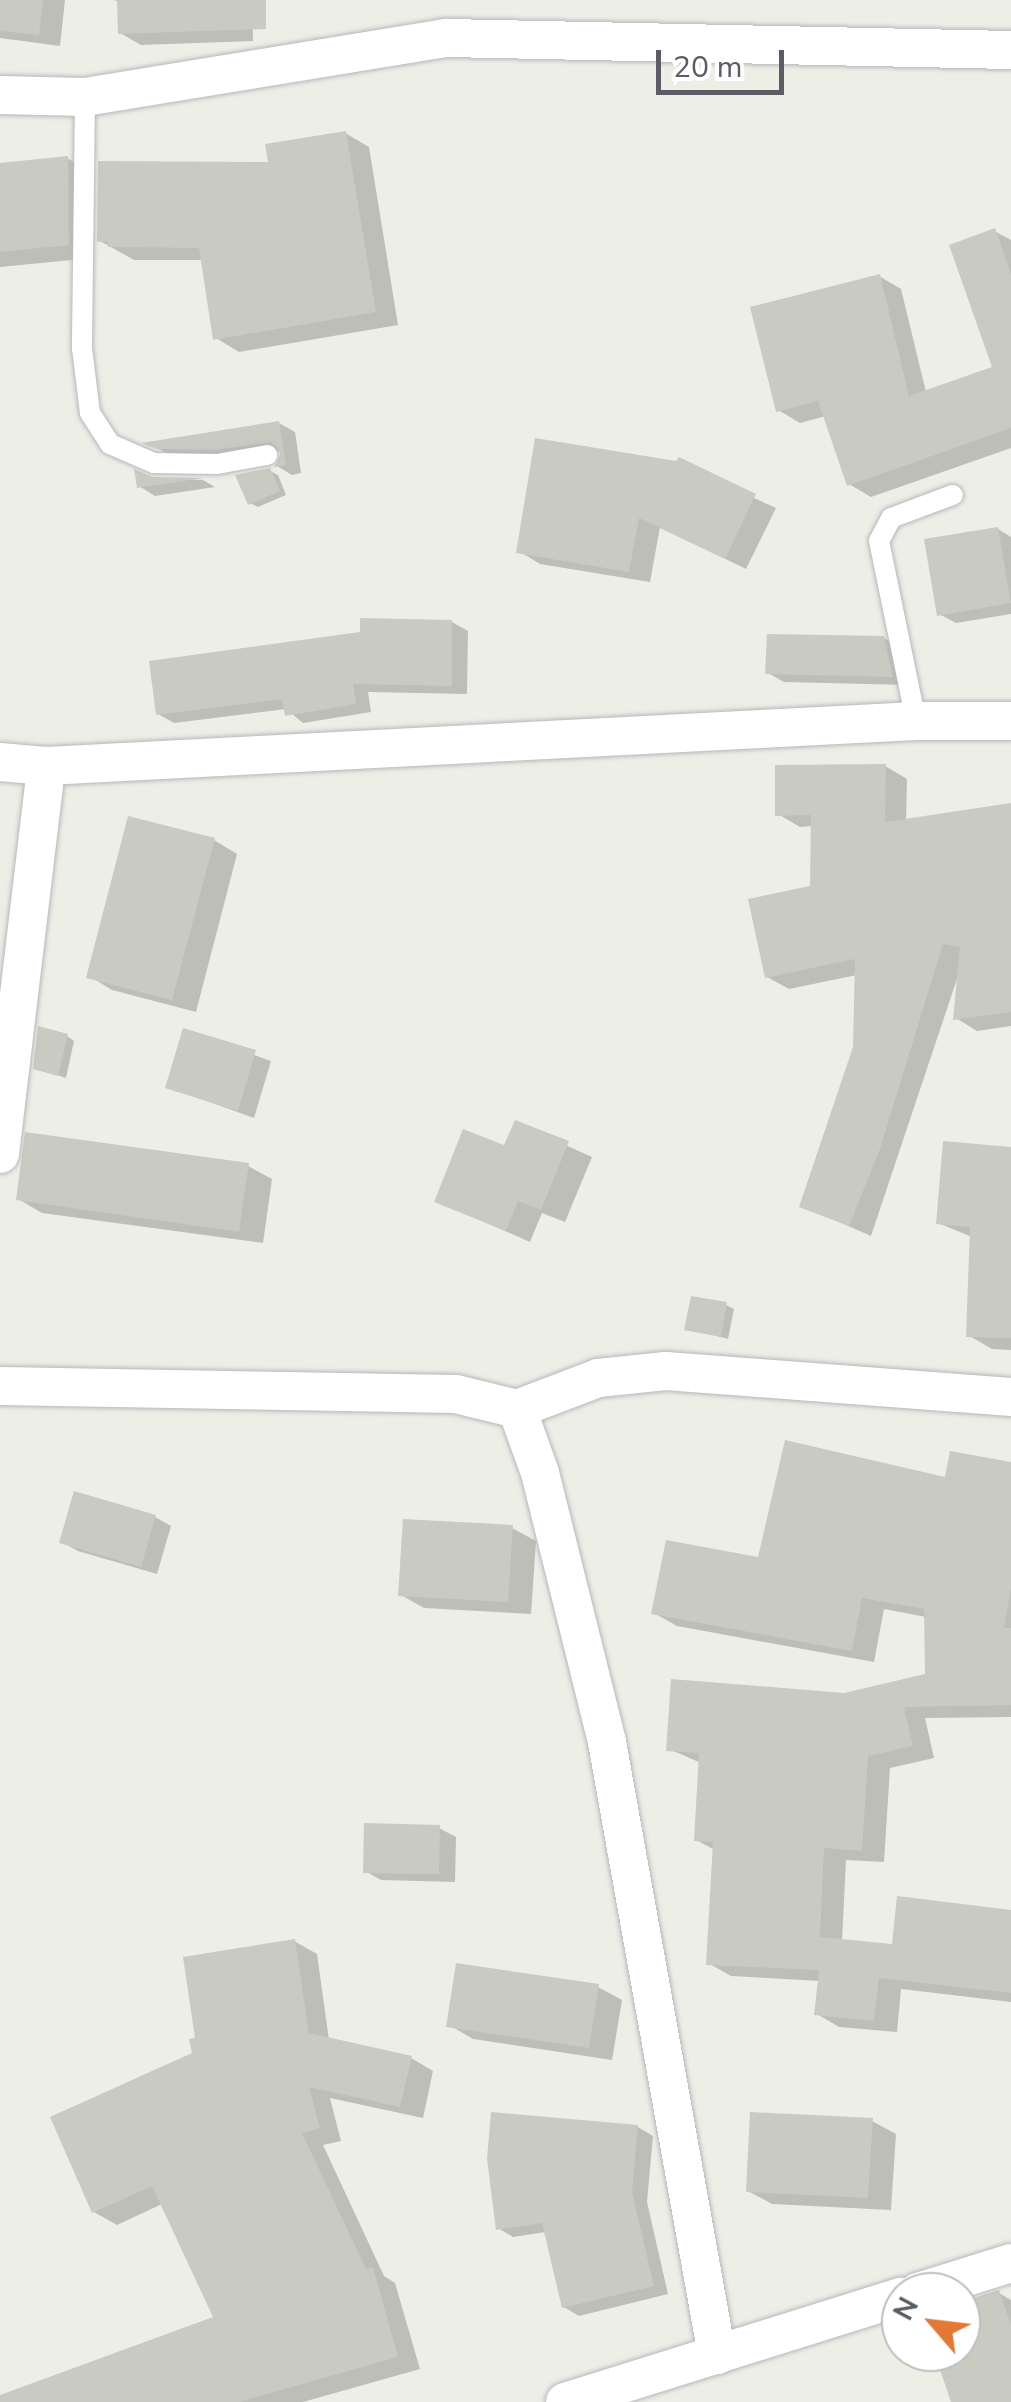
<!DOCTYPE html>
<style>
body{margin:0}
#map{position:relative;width:1011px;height:2402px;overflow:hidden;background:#edeee5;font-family:"Nunito Sans",sans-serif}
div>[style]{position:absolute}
.shadow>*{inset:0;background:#0003}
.building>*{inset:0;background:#c9cac1}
.roads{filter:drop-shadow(0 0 2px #b7b7be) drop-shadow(0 0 2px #b7b7be)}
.lane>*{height:20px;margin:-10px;padding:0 10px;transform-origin:10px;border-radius:10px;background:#fff}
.street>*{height:38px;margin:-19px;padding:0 19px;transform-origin:19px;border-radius:19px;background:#fff}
span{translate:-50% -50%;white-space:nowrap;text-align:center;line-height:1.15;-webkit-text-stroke:8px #fff;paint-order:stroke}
.north{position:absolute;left:881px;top:2272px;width:100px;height:100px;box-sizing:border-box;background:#fff;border:2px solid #bebec1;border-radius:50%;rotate:298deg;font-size:28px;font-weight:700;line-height:40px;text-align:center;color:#5c5d64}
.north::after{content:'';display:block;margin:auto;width:35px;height:45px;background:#e37936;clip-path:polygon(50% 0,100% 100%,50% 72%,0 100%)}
.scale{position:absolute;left:656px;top:50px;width:128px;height:45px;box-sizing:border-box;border:5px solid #5c5d64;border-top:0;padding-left:12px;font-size:30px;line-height:35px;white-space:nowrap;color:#5c5d64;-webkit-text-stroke:8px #fff;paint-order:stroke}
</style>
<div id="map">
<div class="shadow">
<i style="clip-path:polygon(0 0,65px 0,60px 46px,0 38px)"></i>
<i style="clip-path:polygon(112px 0,252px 0,253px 41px,141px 45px,120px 33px,119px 1px)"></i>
<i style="clip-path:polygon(345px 133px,369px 147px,398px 325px,239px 352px,216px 338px,203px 260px,134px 260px,100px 241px)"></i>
<i style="clip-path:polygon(67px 158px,90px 172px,92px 258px,0 267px,0 165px)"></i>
<i style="clip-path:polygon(994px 231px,1011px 240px,1011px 448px,871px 497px,849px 484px,826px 416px,800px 423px,778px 410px,879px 276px,901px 289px,926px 392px,996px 368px)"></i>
<i style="clip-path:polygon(279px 423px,295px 432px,301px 473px,292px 475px,277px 466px,281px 451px,234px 458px,175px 457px,149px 444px)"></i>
<i style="clip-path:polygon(678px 464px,776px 508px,746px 569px,660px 527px,650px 582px,540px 564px,519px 551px)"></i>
<i style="clip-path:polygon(270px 471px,278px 475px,286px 495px,258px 507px,250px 503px)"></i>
<i style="clip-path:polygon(153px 479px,203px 480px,215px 487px,155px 496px,139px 486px)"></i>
<i style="clip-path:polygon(998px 529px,1011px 537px,1011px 614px,956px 623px,939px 614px)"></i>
<i style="clip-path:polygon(452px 622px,468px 631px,467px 694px,368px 692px,371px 712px,303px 723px,286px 709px,174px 723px,158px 714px)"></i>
<i style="clip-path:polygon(884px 638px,900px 648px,908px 685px,784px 682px,768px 673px)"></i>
<i style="clip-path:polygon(885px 766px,907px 779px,906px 821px,1011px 806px,1011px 1026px,977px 1031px,956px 1018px,958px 976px,871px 1236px,802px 1206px,856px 1047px,857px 975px,789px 989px,767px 977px,813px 888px,813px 826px,800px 827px,778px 814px)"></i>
<i style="clip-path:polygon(214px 840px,237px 854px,196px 1012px,112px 990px,89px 976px)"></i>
<i style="clip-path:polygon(185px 1031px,271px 1061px,254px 1118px,168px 1087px)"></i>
<i style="clip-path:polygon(67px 1036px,74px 1041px,66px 1078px,35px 1068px)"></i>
<i style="clip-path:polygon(516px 1123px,592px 1157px,565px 1222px,542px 1213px,530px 1242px,437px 1201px,506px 1149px)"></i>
<i style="clip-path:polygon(1011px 1150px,1011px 1350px,992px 1349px,968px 1335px,972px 1237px,938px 1223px)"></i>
<i style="clip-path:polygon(248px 1166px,272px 1179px,263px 1243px,42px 1213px,18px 1199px)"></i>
<i style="clip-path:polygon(726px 1305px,734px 1309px,728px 1339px,687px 1328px)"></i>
<i style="clip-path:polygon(1011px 1465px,1011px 1717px,925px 1718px,934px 1758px,890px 1768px,884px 1862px,846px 1860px,842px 1942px,894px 1946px,1011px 1912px,1011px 2002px,901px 1989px,897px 2032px,839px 2027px,817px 2014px,820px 1981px,731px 1976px,708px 1963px,715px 1850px,696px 1840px,701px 1763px,669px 1749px,850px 1694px,927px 1676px,926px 1617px,884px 1609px,874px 1662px,677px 1626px,654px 1613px,760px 1560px,947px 1480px)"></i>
<i style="clip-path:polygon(155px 1517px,171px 1526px,157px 1574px,78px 1551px,62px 1542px)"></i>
<i style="clip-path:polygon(512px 1528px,536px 1541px,531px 1614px,424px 1608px,401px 1595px)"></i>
<i style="clip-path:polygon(439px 1828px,456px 1837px,455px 1882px,381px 1880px,365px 1871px)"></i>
<i style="clip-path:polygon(294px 1941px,317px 1954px,329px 2040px,411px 2058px,433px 2071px,423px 2118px,330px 2098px,341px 2141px,323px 2145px,384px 2276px,395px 2283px,420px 2369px,303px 2402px,60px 2402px,216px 2319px,162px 2204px,117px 2225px,94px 2212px,195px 2054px)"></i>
<i style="clip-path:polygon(598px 1987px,622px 2000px,612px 2060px,473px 2039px,449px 2025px)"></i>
<i style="clip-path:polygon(872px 2121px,896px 2134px,891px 2210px,772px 2204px,748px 2191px)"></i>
<i style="clip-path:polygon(638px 2127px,653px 2136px,647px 2202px,668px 2294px,579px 2316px,564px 2307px,546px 2232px,513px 2237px,498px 2228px)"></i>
<i style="clip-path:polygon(999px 2293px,1011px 2300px,1011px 2402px,954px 2402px,937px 2352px,961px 2352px,961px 2304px)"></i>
</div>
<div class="building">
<i style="clip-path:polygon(0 0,43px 0,39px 35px,0 31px)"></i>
<i style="clip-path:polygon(117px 0,266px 0,266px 29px,118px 34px)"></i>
<i style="clip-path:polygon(346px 131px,376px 312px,213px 340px,199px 248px,108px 247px,108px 241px,97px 242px,98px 161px,268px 162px,265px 144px)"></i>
<i style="clip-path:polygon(68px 156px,69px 245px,0 252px,0 163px)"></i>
<i style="clip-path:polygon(995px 228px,1011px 274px,1011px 428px,847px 486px,818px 401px,776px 412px,750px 307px,880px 274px,909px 396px,992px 367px,949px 245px)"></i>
<i style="clip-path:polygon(279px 421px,286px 465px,274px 467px,281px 454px,271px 442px,216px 450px,157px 449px,141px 443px)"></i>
<i style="clip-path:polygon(535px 438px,676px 461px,679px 457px,756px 494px,725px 559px,639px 518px,629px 572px,516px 553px)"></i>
<i style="clip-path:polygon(270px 468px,280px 491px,248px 505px,235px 475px)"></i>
<i style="clip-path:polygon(134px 469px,153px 477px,204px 478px,137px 488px)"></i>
<i style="clip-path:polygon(998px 527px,1011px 603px,937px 616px,924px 539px)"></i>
<i style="clip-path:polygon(360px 618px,452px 620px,452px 686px,353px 684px,356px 704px,285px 716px,282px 699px,156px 715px,149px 661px,360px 632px)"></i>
<i style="clip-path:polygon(767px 634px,884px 636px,893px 677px,765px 674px)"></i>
<i style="clip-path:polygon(886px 764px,885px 822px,1011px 803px,1011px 1012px,953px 1020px,960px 947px,943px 944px,880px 1149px,849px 1226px,799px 1207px,853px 1047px,855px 959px,765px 978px,748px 899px,810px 886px,811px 815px,775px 816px,775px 765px)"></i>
<i style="clip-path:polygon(128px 816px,215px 838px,172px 1000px,86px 978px)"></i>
<i style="clip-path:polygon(38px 1026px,68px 1034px,58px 1076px,33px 1069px)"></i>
<i style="clip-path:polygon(183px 1028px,256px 1050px,238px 1111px,165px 1088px)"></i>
<i style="clip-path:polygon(515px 1120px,569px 1141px,541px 1210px,518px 1201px,506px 1231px,434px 1202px,463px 1129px,504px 1145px)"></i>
<i style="clip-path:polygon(25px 1132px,249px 1163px,239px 1232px,16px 1200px)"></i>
<i style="clip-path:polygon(943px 1141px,1011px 1147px,1011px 1338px,966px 1337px,970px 1227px,936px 1224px)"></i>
<i style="clip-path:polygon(691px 1296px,727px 1302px,721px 1337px,684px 1330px)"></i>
<i style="clip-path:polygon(785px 1440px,945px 1477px,950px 1451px,1011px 1462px,1011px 1588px,1004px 1628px,1011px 1628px,1011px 1705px,904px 1707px,913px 1746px,868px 1756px,862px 1851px,824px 1848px,820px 1937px,892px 1944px,897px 1896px,1011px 1910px,1011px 1993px,879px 1978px,874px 2021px,814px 2015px,819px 1970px,706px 1965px,713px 1842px,694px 1841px,699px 1753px,666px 1751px,671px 1679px,844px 1693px,925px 1674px,924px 1609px,862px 1598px,852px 1651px,651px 1614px,666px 1540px,758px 1557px)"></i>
<i style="clip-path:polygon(74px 1491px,156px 1515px,141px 1567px,59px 1543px)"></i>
<i style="clip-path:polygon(403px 1519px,513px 1525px,508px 1602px,398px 1596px)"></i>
<i style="clip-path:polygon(364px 1823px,440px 1825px,439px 1874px,363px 1873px)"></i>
<i style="clip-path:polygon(295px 1939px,309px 2033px,412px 2056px,400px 2107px,309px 2087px,320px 2128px,302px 2133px,366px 2269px,373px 2267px,398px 2357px,239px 2402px,0 2402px,0 2395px,213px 2317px,152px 2186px,92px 2213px,50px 2117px,192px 2053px,189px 2039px,195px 2038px,183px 1957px)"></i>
<i style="clip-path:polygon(456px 1963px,599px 1984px,589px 2048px,446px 2027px)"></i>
<i style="clip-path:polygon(491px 2112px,638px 2125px,632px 2192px,654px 2286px,562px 2308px,542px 2223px,496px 2230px,487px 2159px)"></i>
<i style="clip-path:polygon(750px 2112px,873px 2118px,868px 2198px,746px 2192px)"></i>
<i style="clip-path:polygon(999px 2290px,1011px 2325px,1011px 2402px,951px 2402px,934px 2352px,961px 2352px,961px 2302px)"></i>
</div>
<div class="roads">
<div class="lane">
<i style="left:85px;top:97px;width:251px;rotate:90.7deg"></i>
<i style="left:82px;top:348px;width:65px;rotate:83deg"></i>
<i style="left:90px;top:413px;width:37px;rotate:57deg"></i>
<i style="left:110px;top:444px;width:48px;rotate:23.4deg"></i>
<i style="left:154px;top:463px;width:63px;rotate:0.9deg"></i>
<i style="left:217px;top:464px;width:51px;rotate:-10.2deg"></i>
<i style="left:916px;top:721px;width:184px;rotate:-101.6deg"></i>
<i style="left:879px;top:541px;width:26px;rotate:-62deg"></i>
<i style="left:891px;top:518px;width:66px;rotate:-20.4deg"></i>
</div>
<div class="street">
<i style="left:0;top:95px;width:85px;rotate:1.3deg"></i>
<i style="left:85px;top:97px;width:367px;rotate:-9.3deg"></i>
<i style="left:447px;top:38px;width:564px;rotate:1.22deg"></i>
<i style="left:0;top:762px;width:46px;rotate:5deg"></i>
<i style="left:46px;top:766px;width:871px;rotate:-2.96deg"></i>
<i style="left:916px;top:721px;width:95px"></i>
<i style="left:0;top:1154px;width:391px;rotate:-83.2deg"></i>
<i style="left:0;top:1386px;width:456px;rotate:1deg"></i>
<i style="left:456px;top:1394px;width:63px;rotate:13.8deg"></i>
<i style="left:517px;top:1409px;width:68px;rotate:70.2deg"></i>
<i style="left:540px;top:1473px;width:277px;rotate:76deg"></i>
<i style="left:607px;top:1742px;width:623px;rotate:79.83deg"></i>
<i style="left:517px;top:1409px;width:87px;rotate:-20.9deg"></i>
<i style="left:598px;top:1378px;width:68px;rotate:-5.9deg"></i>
<i style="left:666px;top:1371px;width:346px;rotate:4.3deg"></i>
<i style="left:918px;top:2292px;width:97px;rotate:-17.3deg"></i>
<i style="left:565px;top:2402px;width:352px;rotate:-17.4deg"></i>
</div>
</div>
<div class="north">N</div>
<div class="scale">20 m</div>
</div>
